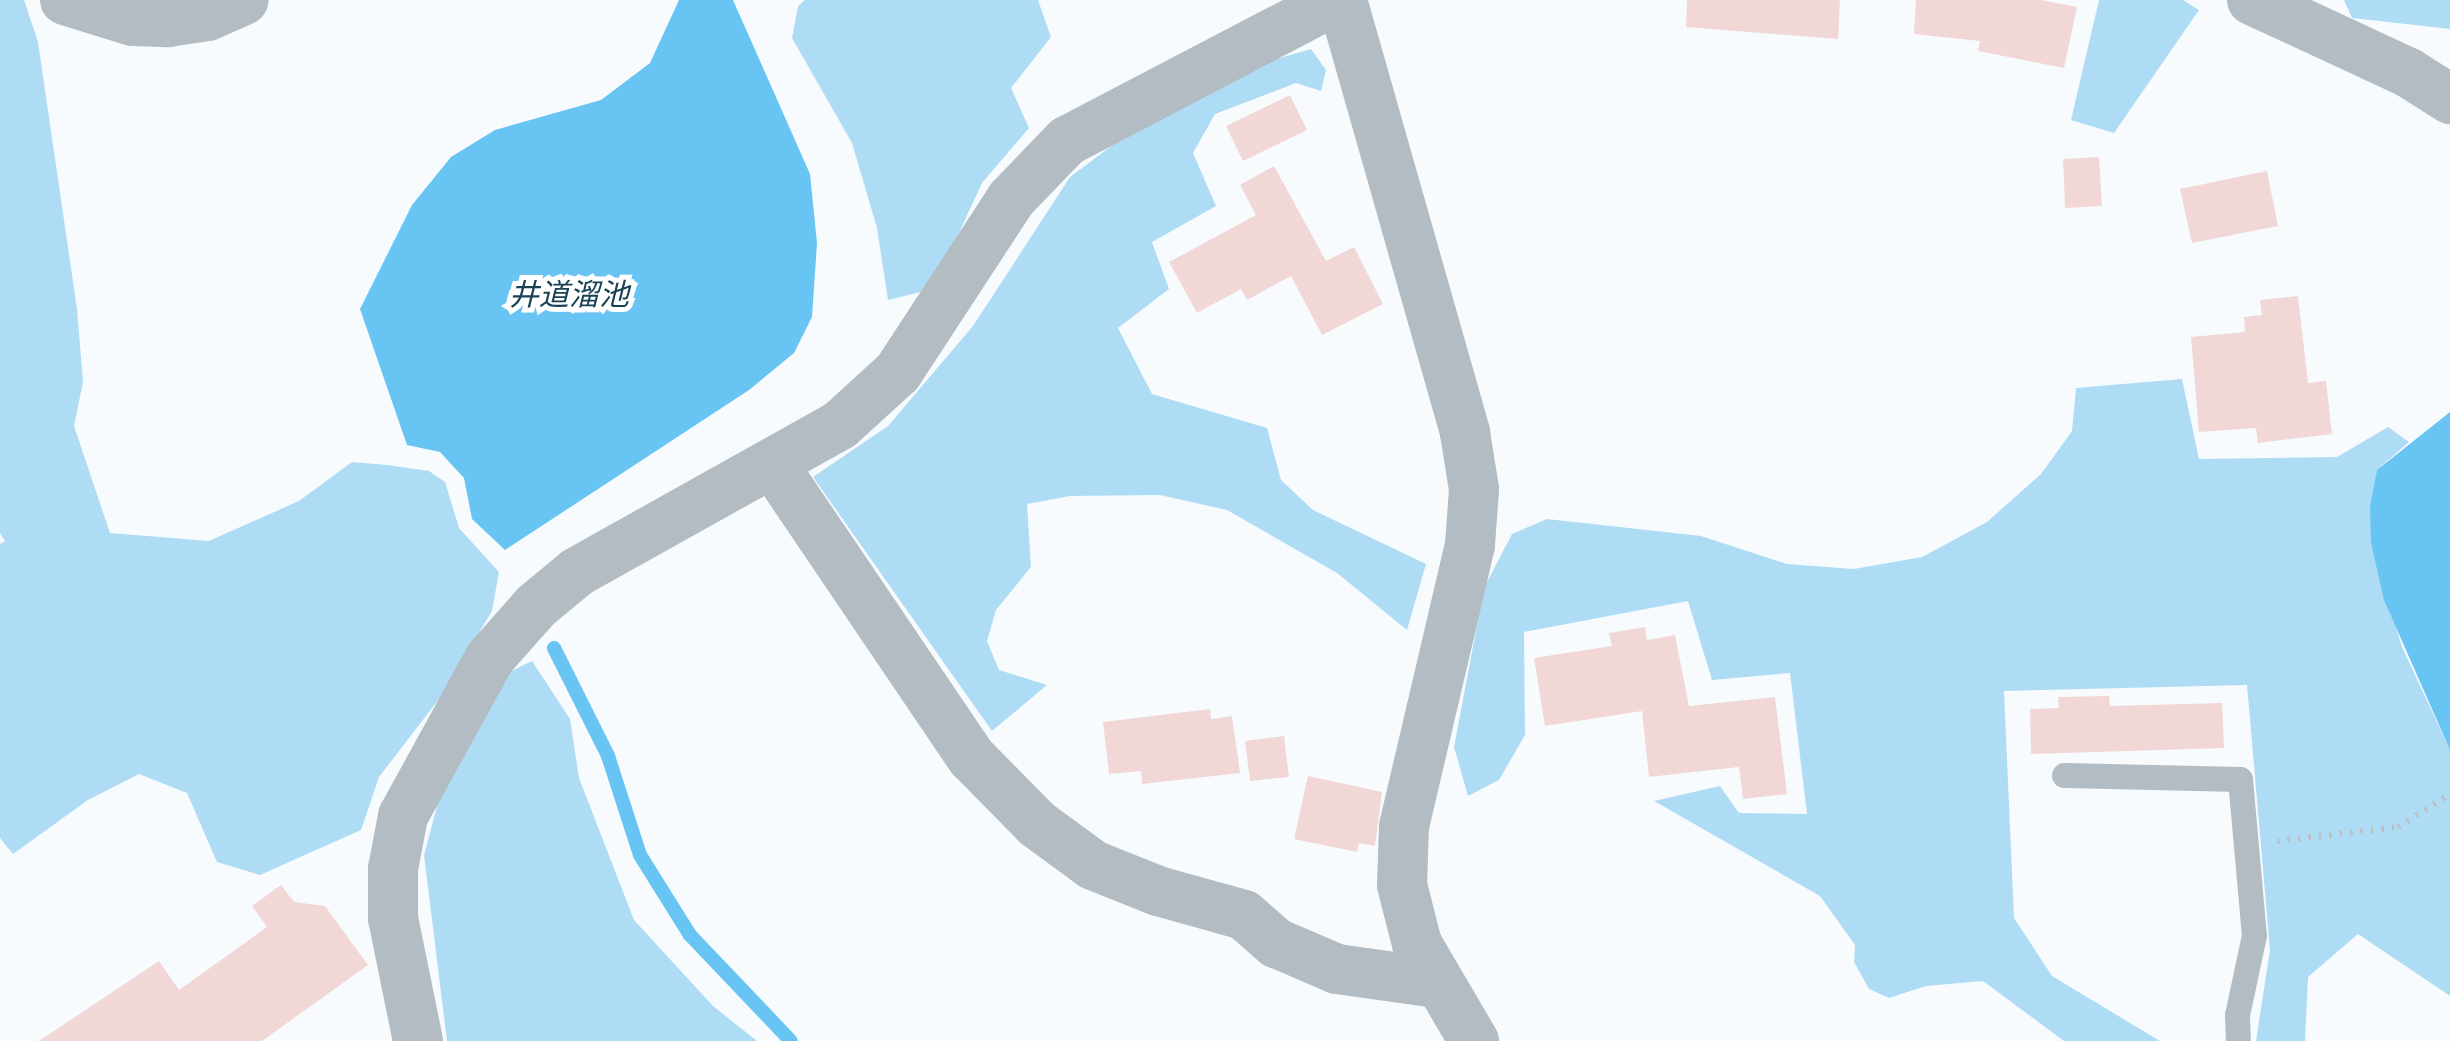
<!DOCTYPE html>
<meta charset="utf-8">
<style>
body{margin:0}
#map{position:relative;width:2450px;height:1041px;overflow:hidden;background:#f7fbfe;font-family:"Archivo Narrow","Noto Sans JP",sans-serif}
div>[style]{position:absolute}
.green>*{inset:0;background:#afdcf5}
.water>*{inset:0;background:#67c4f3}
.stream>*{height:14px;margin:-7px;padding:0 7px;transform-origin:7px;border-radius:7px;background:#67c4f3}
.building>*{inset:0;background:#f2d7d7}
.path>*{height:6px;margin-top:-3px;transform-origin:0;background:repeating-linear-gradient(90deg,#bac0c3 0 2.5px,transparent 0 10.5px)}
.lane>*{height:25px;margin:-12.5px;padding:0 12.5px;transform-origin:12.5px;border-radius:12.5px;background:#b2bcc2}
.street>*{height:50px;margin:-25px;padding:0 25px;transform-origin:25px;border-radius:25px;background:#b2bcc2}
span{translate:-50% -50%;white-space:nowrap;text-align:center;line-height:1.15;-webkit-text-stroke:10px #fff;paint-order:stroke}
.water-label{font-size:30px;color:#194255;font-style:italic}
</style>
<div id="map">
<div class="green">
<i style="clip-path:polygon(0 0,24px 0,38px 42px,77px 309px,83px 382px,74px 426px,110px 533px,209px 541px,299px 501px,352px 462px,387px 465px,429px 471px,445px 482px,459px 528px,499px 572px,492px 611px,439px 699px,379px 777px,361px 830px,260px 875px,217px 862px,187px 793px,139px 774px,88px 800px,13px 854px,0 838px,0 544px,5px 541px,0 533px)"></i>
<i style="clip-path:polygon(805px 0,1038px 0,1051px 37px,1011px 88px,1029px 128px,982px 183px,933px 289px,888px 300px,877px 228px,852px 143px,792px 38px,798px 6px)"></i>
<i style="clip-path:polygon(2099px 0,2183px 0,2199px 10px,2114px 133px,2071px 120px)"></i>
<i style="clip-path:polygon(2344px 0,2450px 0,2450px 29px,2352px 18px)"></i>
<i style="clip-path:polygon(1311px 49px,1326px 70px,1321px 91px,1296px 83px,1215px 114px,1193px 153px,1216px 206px,1152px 242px,1169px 289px,1118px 328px,1152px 394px,1267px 428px,1281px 480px,1313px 510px,1426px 564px,1407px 630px,1337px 573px,1227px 510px,1160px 495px,1070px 496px,1027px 504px,1031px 567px,996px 610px,987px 641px,999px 670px,1047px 685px,992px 731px,813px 477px,888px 426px,973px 326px,1070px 177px,1130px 132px,1235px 71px)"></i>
<i style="clip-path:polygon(2182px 379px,2199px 459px,2337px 457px,2388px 427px,2409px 442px,2377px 470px,2371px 543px,2402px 647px,2450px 750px,2450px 996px,2358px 934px,2308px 977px,2305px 1041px,2256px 1041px,2270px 950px,2247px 685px,2004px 691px,2014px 918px,2052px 976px,2160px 1041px,2064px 1041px,1983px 981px,1926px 986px,1889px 998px,1869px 989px,1854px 962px,1855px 945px,1820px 896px,1654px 801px,1720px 786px,1739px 813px,1807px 814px,1790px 673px,1712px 680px,1688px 601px,1524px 632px,1525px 735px,1499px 780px,1468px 796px,1454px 747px,1484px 588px,1512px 534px,1547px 519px,1701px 536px,1787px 564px,1854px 569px,1922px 557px,1987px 522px,2041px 474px,2072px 431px,2076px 388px)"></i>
<i style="clip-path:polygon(532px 661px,570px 719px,579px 778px,634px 920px,713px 1006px,757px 1041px,447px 1041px,424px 855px,440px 795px,507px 673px)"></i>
</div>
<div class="water">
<i style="clip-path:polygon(679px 0,733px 0,810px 174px,817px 243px,812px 317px,794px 353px,749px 390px,505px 550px,472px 519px,464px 478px,440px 452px,407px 445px,360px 309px,412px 205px,451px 157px,495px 130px,601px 100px,650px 63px)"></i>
<i style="clip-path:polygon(2450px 412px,2450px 750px,2384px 600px,2371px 543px,2370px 507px,2377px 470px)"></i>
</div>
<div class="stream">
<i style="left:554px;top:648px;width:121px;rotate:63.4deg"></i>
<i style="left:608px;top:756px;width:104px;rotate:72.1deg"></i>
<i style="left:640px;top:855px;width:94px;rotate:58deg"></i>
<i style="left:690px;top:935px;width:146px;rotate:46.4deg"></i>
</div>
<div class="building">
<i style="clip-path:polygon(1687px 0,1840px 0,1838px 39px,1686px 27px)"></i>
<i style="clip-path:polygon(1916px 0,2041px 0,2077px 7px,2064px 68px,1978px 51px,1980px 41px,1914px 34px)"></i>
<i style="clip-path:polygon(1290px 95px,1307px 130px,1243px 161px,1226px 126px)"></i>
<i style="clip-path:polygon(2099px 157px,2102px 206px,2065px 208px,2063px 159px)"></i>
<i style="clip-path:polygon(1274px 166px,1326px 261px,1354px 247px,1383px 304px,1322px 335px,1291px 276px,1247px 300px,1241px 289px,1197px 313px,1169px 262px,1256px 215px,1240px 185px)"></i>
<i style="clip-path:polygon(2267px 171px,2278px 226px,2192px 243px,2180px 189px)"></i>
<i style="clip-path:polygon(2298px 296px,2308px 383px,2326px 381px,2332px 434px,2258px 443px,2256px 428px,2199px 432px,2191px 337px,2245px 332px,2244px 317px,2262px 315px,2260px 300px)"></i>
<i style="clip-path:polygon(1645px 627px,1647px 640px,1675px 635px,1689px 706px,1775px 697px,1787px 794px,1743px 799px,1739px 767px,1649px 777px,1642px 711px,1545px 726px,1534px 658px,1612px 646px,1609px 633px)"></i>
<i style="clip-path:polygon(2109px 696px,2110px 706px,2222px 703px,2224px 748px,2031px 754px,2030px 709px,2059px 708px,2058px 697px)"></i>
<i style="clip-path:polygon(1210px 709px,1211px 719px,1232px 716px,1240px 773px,1142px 784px,1141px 771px,1109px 774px,1103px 722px)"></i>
<i style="clip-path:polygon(1284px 736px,1289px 777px,1250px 781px,1245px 741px)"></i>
<i style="clip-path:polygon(1308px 776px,1382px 792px,1375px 846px,1359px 843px,1357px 852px,1294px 839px)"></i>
<i style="clip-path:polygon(281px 885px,294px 902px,325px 906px,368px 965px,262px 1041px,39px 1041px,159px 961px,179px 990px,267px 927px,252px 906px)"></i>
</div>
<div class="path">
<i style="left:2277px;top:841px;width:122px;rotate:-6.6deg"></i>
<i style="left:2398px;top:827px;width:62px;rotate:-32.4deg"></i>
</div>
<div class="lane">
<i style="left:2064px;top:775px;width:176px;rotate:1.3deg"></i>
<i style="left:2240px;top:779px;width:157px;rotate:84.9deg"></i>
<i style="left:2254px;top:935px;width:82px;rotate:102deg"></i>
<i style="left:2237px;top:1015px;width:26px;rotate:88deg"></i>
</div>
<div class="street">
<i style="left:65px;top:0;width:71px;rotate:17.2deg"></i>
<i style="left:133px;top:21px;width:35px;rotate:2deg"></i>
<i style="left:168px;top:22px;width:40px;rotate:-8.5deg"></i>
<i style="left:208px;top:16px;width:39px;rotate:-24deg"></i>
<i style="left:1342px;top:0;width:450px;rotate:74.1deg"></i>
<i style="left:1465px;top:433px;width:57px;rotate:80.9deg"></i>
<i style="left:1474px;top:489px;width:56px;rotate:94.1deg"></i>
<i style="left:1470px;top:545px;width:289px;rotate:103.2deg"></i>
<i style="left:1404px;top:826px;width:59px;rotate:91.9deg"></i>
<i style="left:1402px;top:885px;width:61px;rotate:75.7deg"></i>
<i style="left:1417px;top:944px;width:113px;rotate:59.6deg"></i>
<i style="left:2252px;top:0;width:173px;rotate:24.9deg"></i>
<i style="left:2409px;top:73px;width:49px;rotate:32.4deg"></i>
<i style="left:774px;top:466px;width:353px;rotate:55.9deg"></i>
<i style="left:972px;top:758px;width:93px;rotate:45.4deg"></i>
<i style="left:1037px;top:824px;width:69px;rotate:36.2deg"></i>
<i style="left:1093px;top:865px;width:70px;rotate:21.8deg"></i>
<i style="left:1158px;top:891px;width:89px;rotate:15.6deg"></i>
<i style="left:1244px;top:915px;width:43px;rotate:41.2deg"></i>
<i style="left:1276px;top:943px;width:66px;rotate:23.1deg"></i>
<i style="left:1337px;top:969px;width:101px;rotate:8deg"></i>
<i style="left:418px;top:1041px;width:126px;rotate:-101.5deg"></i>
<i style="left:393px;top:918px;width:49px;rotate:-90deg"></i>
<i style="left:393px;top:869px;width:54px;rotate:-79.3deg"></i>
<i style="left:403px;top:816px;width:180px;rotate:-61.2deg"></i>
<i style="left:490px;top:658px;width:69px;rotate:-48.5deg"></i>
<i style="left:536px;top:606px;width:53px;rotate:-39.7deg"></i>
<i style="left:577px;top:572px;width:301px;rotate:-29.2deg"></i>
<i style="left:840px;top:425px;width:79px;rotate:-42.4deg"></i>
<i style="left:898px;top:372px;width:207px;rotate:-56.8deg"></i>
<i style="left:1011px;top:199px;width:81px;rotate:-46deg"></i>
<i style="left:1067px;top:141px;width:305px;rotate:-27.6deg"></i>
</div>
<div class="water-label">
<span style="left:569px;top:294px">井道溜池</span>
</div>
</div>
